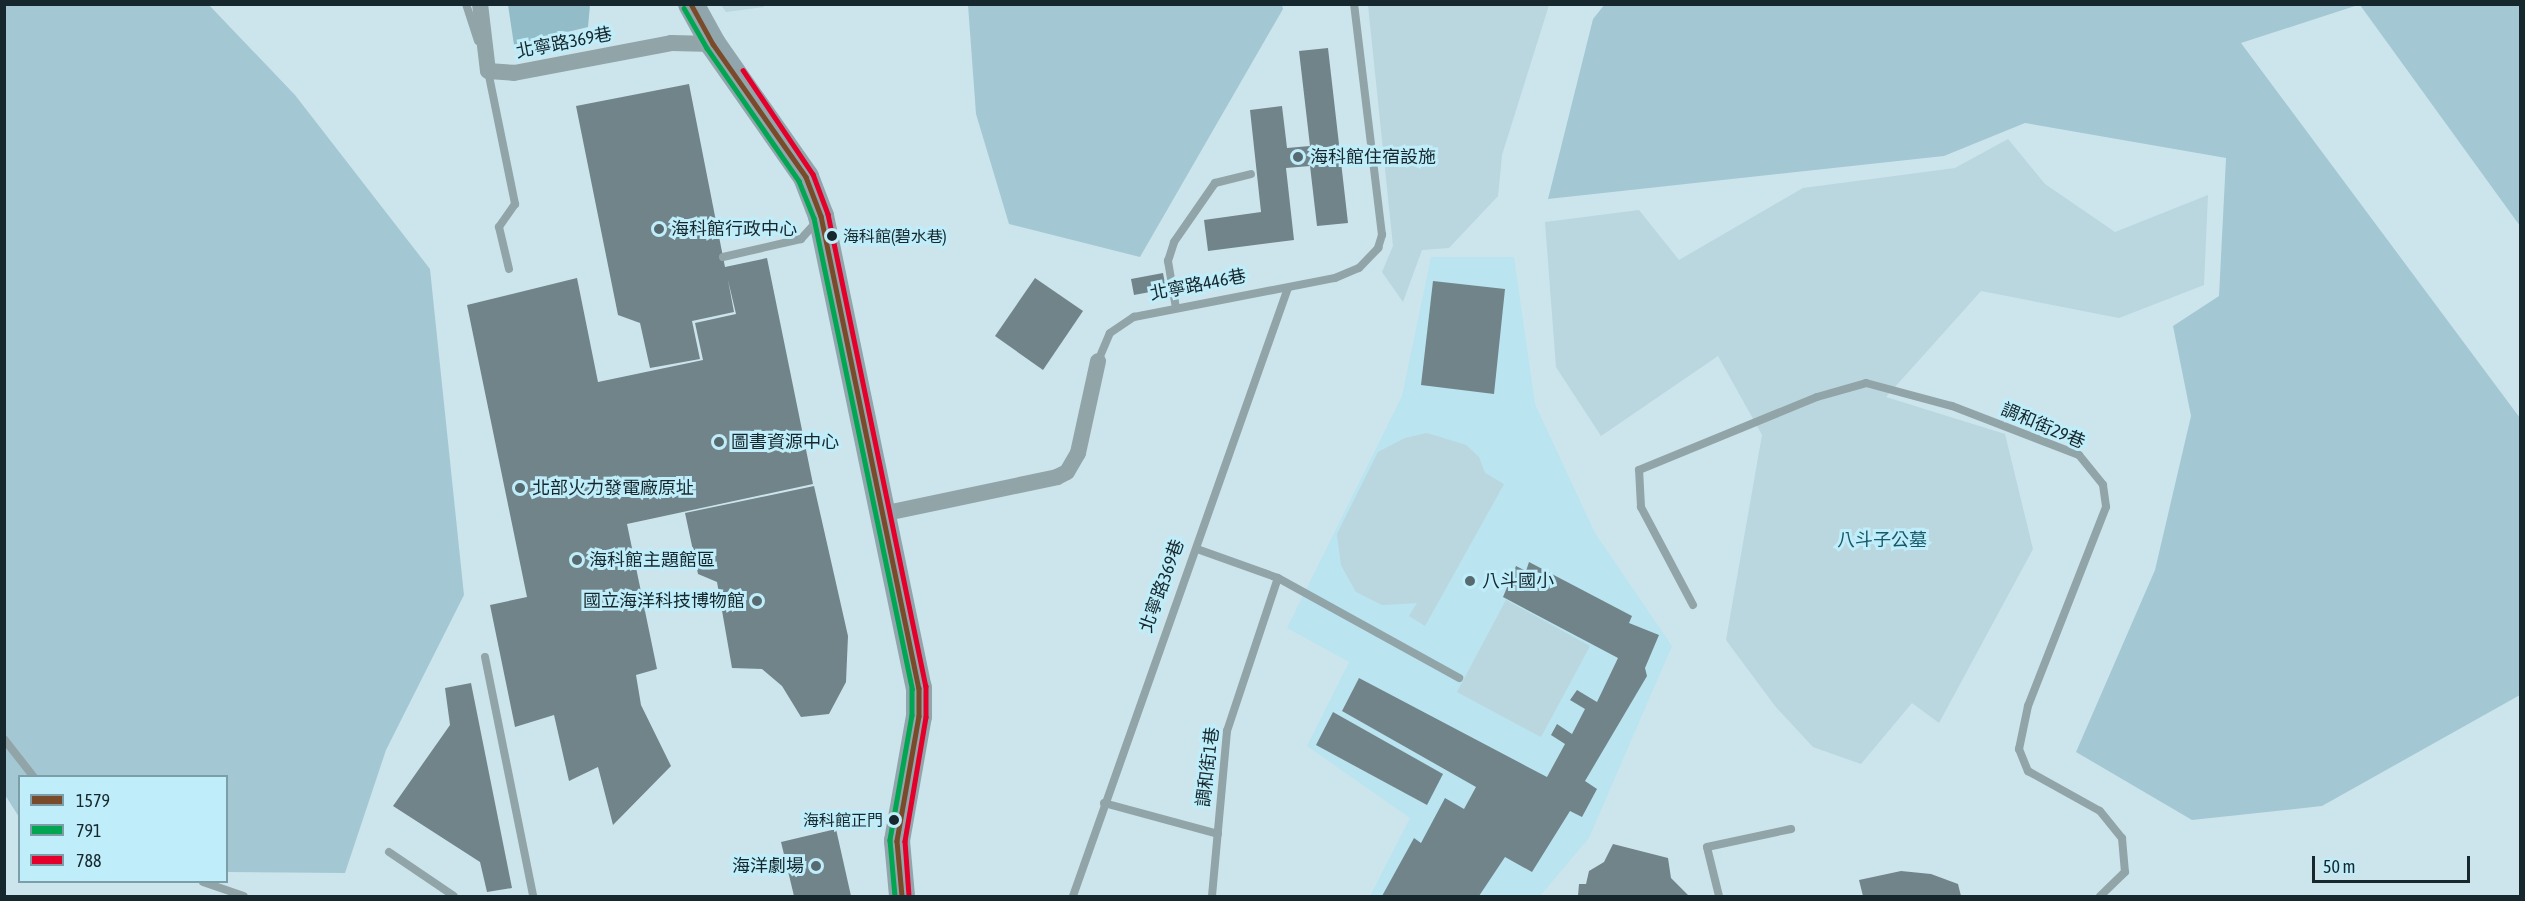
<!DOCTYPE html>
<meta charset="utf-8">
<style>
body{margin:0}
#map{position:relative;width:2525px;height:901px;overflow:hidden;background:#cce5ed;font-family:"Asap Condensed","Noto Sans TC",sans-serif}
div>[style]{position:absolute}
.built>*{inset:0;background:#bae4f0}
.green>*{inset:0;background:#bad6de}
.forest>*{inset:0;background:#a3c8d4}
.water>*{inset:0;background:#93bcc9}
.building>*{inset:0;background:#71848a}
.service>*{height:8px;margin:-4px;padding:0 4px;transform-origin:4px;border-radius:4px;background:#91a4a8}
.minor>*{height:16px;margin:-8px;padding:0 8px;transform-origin:8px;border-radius:8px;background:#91a4a8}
.primary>*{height:26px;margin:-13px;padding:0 13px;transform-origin:13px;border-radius:13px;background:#91a6ac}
.bus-1>*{height:4.5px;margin:-2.25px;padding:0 2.25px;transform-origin:2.25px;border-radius:2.25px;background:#7a4b2a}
.bus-2>*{height:4.5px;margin:-2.25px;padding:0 2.25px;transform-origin:2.25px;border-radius:2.25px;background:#00a651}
.bus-3>*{height:4.5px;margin:-2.25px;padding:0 2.25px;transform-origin:2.25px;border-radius:2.25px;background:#e4002b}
.dots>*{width:16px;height:16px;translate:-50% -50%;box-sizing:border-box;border:3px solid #bfedfa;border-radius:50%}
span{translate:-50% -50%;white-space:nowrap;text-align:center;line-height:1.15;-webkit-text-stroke:6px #bfedfa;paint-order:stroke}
.bus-label{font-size:16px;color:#16282d}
.left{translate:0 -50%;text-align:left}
.right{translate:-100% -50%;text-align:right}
.street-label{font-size:18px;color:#16282d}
.poi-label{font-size:18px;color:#16282d}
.park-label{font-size:18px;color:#175968}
.frame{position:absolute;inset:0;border:6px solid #16282d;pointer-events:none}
.legend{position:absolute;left:18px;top:775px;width:210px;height:108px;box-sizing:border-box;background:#bfedfa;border:2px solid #7b9ea8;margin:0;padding:8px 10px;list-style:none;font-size:18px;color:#16282d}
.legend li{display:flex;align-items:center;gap:12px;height:30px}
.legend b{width:30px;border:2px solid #7b9ea8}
.scale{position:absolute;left:2312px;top:856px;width:158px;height:27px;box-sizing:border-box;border:3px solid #16282d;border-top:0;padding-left:8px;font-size:18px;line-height:21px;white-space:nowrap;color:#16282d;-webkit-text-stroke:4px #bfedfa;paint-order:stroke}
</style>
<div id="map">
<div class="built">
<i style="clip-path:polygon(1431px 257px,1514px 257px,1535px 404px,1595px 533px,1672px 646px,1589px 838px,1540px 896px,1370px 896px,1410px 818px,1307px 746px,1349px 662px,1287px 628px,1402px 396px)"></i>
</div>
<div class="green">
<i style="clip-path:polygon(721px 5px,764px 5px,764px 7px,726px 12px)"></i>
<i style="clip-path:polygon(1368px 5px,1549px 5px,1502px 155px,1498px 196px,1449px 248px,1422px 250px,1403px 302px,1382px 272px,1393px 246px)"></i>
<i style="clip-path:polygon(2008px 139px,2045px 184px,2115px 232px,2208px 195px,2204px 285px,2119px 318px,1981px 291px,1886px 397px,2005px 434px,2033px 549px,1939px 723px,1912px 703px,1861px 764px,1813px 747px,1775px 706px,1726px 640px,1762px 435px,1718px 356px,1601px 436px,1556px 367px,1545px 222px,1639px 210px,1679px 260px,1803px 188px,1955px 168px)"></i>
<i style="clip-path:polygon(1427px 433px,1466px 445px,1479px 457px,1485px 473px,1504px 484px,1425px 626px,1409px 616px,1417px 603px,1382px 605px,1356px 592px,1341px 565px,1337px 534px,1378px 452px,1405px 438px)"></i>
<i style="clip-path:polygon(1506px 600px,1590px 646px,1541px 737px,1457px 692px)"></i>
</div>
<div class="forest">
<i style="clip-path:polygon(1605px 4px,2358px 5px,2241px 43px,2520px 418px,2520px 695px,2322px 806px,2192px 820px,2076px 752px,2155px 570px,2191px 416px,2173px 326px,2219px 296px,2226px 158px,2025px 123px,1944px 156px,1548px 199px,1593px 19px)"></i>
<i style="clip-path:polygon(4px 5px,209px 5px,295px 95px,430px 269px,464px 595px,386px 750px,345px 873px,227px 872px,226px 776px,20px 776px,19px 817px,5px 795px)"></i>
<i style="clip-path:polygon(1282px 5px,1283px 9px,1140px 257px,1009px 224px,976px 114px,968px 5px)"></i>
<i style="clip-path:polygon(2360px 5px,2520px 5px,2520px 226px)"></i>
</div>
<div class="water">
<i style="clip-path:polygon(508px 5px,590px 5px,588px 27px,514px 45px)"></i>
</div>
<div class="building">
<i style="clip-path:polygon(1328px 48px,1348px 223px,1317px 226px,1310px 166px,1286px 168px,1294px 240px,1208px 251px,1204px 220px,1261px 212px,1250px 110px,1282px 106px,1287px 148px,1310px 146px,1299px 51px)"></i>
<i style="clip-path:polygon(689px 84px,725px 267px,767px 258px,813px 484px,627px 524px,657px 669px,636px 675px,641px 705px,671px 766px,613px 825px,598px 767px,569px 781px,554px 715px,515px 727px,490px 605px,527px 597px,467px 305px,577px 278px,598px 382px,703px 360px,695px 323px,736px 314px,728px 280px,734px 312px,692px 321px,700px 359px,650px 368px,640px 323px,618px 315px,576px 106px)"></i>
<i style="clip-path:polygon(1163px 273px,1166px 289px,1134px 295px,1131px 279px)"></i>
<i style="clip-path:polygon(1035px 278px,1083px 311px,1043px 370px,995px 336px)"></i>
<i style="clip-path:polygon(1433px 281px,1505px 289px,1494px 394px,1421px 385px)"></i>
<i style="clip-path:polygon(814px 486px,848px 636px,846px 682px,829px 714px,801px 717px,782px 686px,762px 669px,732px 668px,717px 582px,698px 574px,685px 513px)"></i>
<i style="clip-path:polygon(1529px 562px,1632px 616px,1629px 623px,1659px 635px,1645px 668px,1647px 676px,1585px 781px,1597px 789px,1582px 817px,1570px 811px,1532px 872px,1505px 857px,1479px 896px,1382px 896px,1414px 838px,1421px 843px,1445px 798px,1464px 809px,1476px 787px,1342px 711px,1359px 678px,1547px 777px,1565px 744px,1551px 735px,1557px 724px,1572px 734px,1585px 709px,1570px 700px,1577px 690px,1597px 702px,1618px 658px,1503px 597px,1516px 566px,1526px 571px)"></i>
<i style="clip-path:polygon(471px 683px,512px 888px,487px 892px,480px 862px,393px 806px,450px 725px,445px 688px)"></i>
<i style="clip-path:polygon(1333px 712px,1443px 774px,1427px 805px,1316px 745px)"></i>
<i style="clip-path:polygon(836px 829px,851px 896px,794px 896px,781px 842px)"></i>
<i style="clip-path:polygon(1613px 844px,1668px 858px,1671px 878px,1689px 896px,1578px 896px,1579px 884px,1586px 884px,1589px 871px,1604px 862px)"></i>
<i style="clip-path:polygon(1901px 871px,1931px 874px,1958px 884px,1961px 896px,1863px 896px,1859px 880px)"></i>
</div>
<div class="service">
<i style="left:466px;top:4px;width:39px;rotate:72deg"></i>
<i style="left:488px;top:71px;width:136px;rotate:78.5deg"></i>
<i style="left:515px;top:204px;width:28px;rotate:125deg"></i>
<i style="left:499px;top:227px;width:43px;rotate:76.6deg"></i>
<i style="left:723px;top:257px;width:80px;rotate:-13deg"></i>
<i style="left:801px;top:239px;width:24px;rotate:-48deg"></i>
<i style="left:1176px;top:308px;width:48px;rotate:-99.7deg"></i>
<i style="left:1168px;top:261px;width:20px;rotate:-72deg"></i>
<i style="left:1174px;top:242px;width:72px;rotate:-55.2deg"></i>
<i style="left:1215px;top:183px;width:37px;rotate:-14deg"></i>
<i style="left:1098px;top:361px;width:30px;rotate:-67deg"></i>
<i style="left:1110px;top:333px;width:29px;rotate:-34deg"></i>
<i style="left:1134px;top:317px;width:205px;rotate:-11deg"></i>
<i style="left:1335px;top:278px;width:26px;rotate:-23deg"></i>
<i style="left:1359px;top:268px;width:28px;rotate:-46deg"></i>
<i style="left:1378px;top:248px;width:14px;rotate:-73deg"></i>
<i style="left:1382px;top:235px;width:233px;rotate:-96.9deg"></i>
<i style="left:1197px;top:549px;width:86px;rotate:19.7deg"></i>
<i style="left:1278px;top:578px;width:207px;rotate:28.9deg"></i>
<i style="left:1693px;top:605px;width:111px;rotate:-118deg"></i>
<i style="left:1641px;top:507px;width:37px;rotate:-93deg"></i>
<i style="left:1639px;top:470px;width:192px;rotate:-22.3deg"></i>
<i style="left:1817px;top:397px;width:51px;rotate:-15.9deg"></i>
<i style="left:1866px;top:383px;width:89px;rotate:15deg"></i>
<i style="left:1952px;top:406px;width:136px;rotate:21.1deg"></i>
<i style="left:2079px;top:455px;width:38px;rotate:51deg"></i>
<i style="left:2103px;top:485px;width:22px;rotate:82deg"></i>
<i style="left:2106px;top:507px;width:214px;rotate:111.4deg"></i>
<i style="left:2028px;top:706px;width:44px;rotate:101.8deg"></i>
<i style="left:2019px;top:749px;width:24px;rotate:68deg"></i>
<i style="left:2028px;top:771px;width:82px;rotate:29.1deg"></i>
<i style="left:2100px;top:811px;width:35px;rotate:51deg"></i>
<i style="left:2122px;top:838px;width:34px;rotate:85deg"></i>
<i style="left:2125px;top:872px;width:35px;rotate:136deg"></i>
<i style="left:485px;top:657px;width:244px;rotate:78.6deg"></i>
<i style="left:4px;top:739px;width:47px;rotate:51.9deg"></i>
<i style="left:1104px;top:803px;width:118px;rotate:15.2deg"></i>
<i style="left:389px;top:852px;width:78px;rotate:34.1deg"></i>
<i style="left:203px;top:882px;width:43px;rotate:18.9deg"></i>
<i style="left:1073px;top:896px;width:645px;rotate:-70.53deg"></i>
<i style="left:1212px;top:896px;width:166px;rotate:-84.8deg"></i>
<i style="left:1227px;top:731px;width:161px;rotate:-71.6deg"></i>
<i style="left:1719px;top:896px;width:50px;rotate:-103.8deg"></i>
<i style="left:1707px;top:847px;width:86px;rotate:-12.1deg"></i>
</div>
<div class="minor">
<i style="left:480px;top:4px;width:67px;rotate:83.2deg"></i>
<i style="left:488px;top:71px;width:26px;rotate:4deg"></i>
<i style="left:514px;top:73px;width:160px;rotate:-10.8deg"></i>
<i style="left:671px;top:43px;width:42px;rotate:1.4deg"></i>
<i style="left:882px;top:514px;width:179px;rotate:-11.9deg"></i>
<i style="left:1057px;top:477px;width:11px;rotate:-27deg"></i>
<i style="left:1067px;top:472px;width:22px;rotate:-60deg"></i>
<i style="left:1078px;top:453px;width:94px;rotate:-77.7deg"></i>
</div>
<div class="primary">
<i style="left:691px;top:4px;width:46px;rotate:61.2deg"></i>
<i style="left:713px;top:44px;width:162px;rotate:55deg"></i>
<i style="left:806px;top:177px;width:42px;rotate:69deg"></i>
<i style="left:821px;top:216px;width:482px;rotate:78.3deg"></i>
<i style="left:919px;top:688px;width:28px;rotate:90deg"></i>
<i style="left:919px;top:716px;width:127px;rotate:100deg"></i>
<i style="left:897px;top:841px;width:55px;rotate:84.8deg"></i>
</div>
<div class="bus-1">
<i style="left:691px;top:4px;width:46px;rotate:61.2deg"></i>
<i style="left:713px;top:44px;width:162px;rotate:55deg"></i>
<i style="left:806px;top:177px;width:42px;rotate:69deg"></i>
<i style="left:821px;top:216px;width:482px;rotate:78.3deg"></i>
<i style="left:919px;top:688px;width:28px;rotate:90deg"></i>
<i style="left:919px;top:716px;width:127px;rotate:100deg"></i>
<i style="left:897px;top:841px;width:55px;rotate:84.8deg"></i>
</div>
<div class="bus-2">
<i style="left:684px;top:8px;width:46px;rotate:60.1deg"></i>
<i style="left:707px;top:48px;width:162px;rotate:55.3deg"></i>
<i style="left:799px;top:181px;width:40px;rotate:68deg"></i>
<i style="left:814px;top:218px;width:481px;rotate:78.2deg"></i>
<i style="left:912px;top:689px;width:26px;rotate:90deg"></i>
<i style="left:912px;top:715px;width:127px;rotate:100deg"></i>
<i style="left:890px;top:840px;width:56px;rotate:84.9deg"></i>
</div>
<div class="bus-3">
<i style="left:743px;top:70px;width:125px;rotate:56.1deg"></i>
<i style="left:813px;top:174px;width:43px;rotate:69.4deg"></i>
<i style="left:828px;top:214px;width:482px;rotate:78.3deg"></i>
<i style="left:926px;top:686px;width:31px;rotate:90deg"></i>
<i style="left:926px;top:717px;width:126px;rotate:99.6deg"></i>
<i style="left:905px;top:841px;width:54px;rotate:85.8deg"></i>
</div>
<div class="dots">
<i style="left:1298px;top:157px;background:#566a70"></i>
<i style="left:659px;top:229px;background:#566a70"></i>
<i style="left:832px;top:236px;background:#16282d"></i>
<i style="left:719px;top:442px;background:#566a70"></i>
<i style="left:520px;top:488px;background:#566a70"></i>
<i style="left:577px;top:560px;background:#566a70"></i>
<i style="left:1470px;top:581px;background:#566a70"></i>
<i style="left:757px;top:601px;background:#566a70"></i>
<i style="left:894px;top:820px;background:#16282d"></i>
<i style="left:816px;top:866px;background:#566a70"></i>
</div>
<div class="bus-label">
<span class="left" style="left:843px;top:236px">海科館(碧水巷)</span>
<span class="right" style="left:883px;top:820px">海科館正門</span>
</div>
<div class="street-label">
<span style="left:564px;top:43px;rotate:-11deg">北寧路369巷</span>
<span style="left:1198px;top:285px;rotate:-11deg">北寧路446巷</span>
<span style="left:2043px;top:426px;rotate:23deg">調和街29巷</span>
<span style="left:1162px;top:586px;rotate:-70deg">北寧路369巷</span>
<span style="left:1208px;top:767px;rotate:-83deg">調和街1巷</span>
</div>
<div class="poi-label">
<span class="left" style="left:1310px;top:157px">海科館住宿設施</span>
<span class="left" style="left:671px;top:229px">海科館行政中心</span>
<span class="left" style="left:731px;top:442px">圖書資源中心</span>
<span class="left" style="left:532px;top:488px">北部火力發電廠原址</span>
<span class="left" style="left:589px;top:560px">海科館主題館區</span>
<span class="left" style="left:1482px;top:581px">八斗國小</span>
<span class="right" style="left:745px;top:601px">國立海洋科技博物館</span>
<span class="right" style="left:804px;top:866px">海洋劇場</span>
</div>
<div class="park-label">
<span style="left:1882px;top:540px">八斗子公墓</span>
</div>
<div class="frame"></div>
<ul class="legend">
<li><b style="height:8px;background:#7a4b2a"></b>1579</li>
<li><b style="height:8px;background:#00a651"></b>791</li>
<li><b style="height:8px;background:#e4002b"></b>788</li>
</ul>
<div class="scale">50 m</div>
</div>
